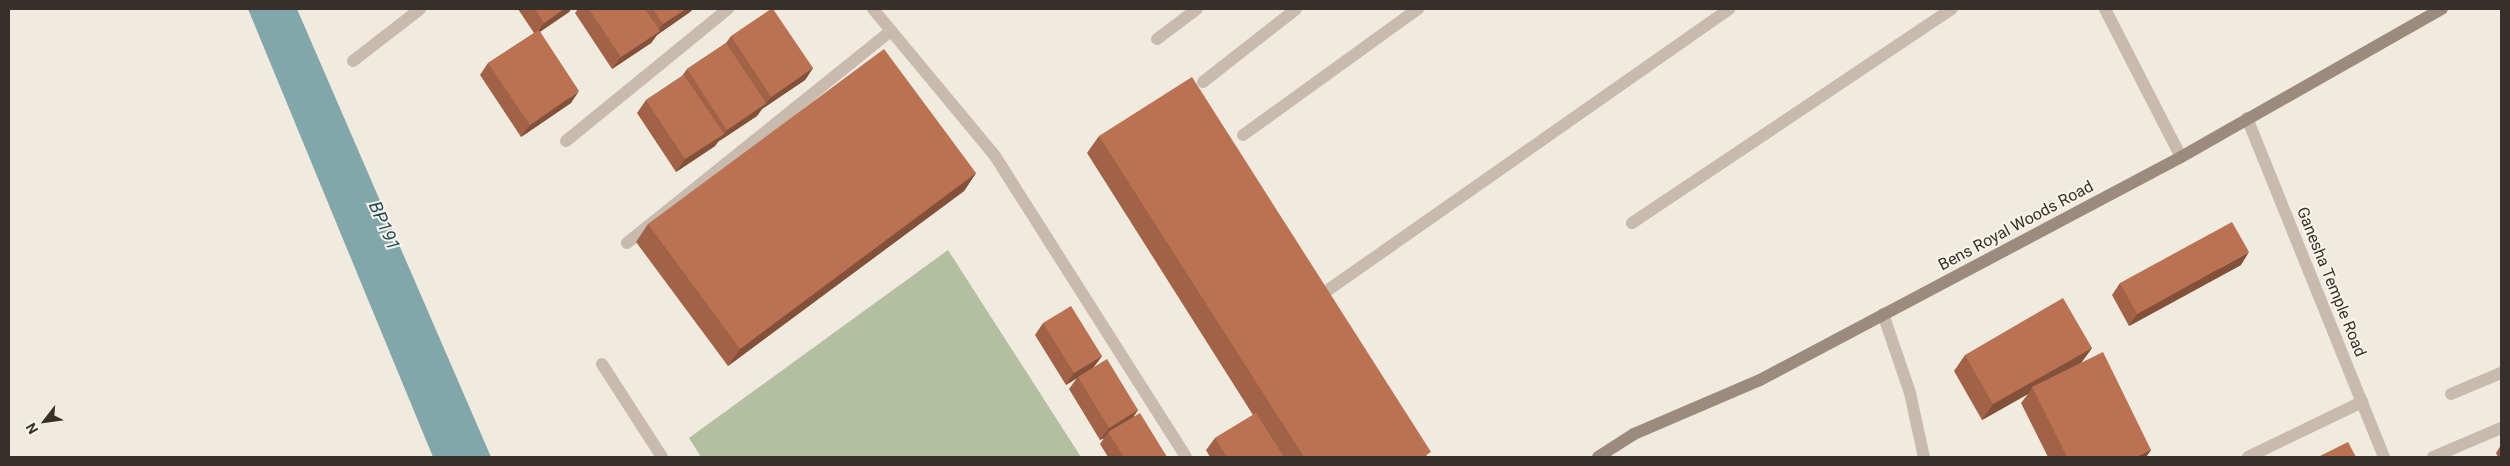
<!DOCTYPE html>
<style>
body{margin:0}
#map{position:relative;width:2510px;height:466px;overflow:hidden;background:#f1eadf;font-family:Roboto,sans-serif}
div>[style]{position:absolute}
.green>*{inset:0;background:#b3bfa0}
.water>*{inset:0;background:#81a7ab}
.lane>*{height:12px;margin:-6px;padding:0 6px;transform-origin:6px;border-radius:6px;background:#c8baac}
.street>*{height:12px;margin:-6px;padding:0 6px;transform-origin:6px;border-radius:6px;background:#c8baac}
.secondary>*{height:12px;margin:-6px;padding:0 6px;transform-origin:6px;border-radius:6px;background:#9c8a7d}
.wall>*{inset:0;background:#a16247}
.shaded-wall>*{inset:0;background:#83503a}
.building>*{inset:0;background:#bb7253}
span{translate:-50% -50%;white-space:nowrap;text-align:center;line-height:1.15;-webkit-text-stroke:4px #f9f3eb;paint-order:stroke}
.street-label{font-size:16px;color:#372f2a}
.water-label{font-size:18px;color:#234e55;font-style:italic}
.frame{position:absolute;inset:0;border:10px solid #372f2a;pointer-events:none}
.north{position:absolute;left:20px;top:396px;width:50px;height:50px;-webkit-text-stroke:4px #f9f3eb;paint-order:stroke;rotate:240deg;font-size:14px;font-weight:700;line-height:20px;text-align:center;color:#372f2a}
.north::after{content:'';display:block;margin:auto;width:18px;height:22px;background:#372f2a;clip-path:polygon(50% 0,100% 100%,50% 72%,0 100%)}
</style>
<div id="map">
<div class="green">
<i style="clip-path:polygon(948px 250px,1081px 457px,701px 457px,689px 438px)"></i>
</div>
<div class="water">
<i style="clip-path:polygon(248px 9px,297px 9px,491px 457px,433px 457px)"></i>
</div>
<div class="lane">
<i style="left:1157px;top:39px;width:50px;rotate:-36.9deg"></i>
</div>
<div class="street">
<i style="left:873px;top:9px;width:191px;rotate:50.3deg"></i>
<i style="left:995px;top:156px;width:356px;rotate:57.6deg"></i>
<i style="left:2105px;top:9px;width:166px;rotate:62.8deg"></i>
<i style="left:353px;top:61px;width:85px;rotate:-37.8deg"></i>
<i style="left:1203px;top:82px;width:118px;rotate:-38.1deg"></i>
<i style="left:2247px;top:118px;width:366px;rotate:68deg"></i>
<i style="left:1243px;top:135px;width:216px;rotate:-35.8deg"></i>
<i style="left:566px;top:141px;width:209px;rotate:-39.2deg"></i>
<i style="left:1632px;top:223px;width:385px;rotate:-33.8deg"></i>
<i style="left:627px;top:243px;width:339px;rotate:-38.8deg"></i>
<i style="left:1328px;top:290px;width:490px;rotate:-35deg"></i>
<i style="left:1883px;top:314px;width:83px;rotate:71.1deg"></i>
<i style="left:1910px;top:393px;width:66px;rotate:77.7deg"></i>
<i style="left:602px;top:364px;width:111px;rotate:57.2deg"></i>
<i style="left:2451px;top:394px;width:54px;rotate:-22.8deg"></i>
<i style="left:2248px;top:457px;width:127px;rotate:-25.8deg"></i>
<i style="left:2433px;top:457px;width:74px;rotate:-23.1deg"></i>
</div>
<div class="secondary">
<i style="left:1598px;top:457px;width:43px;rotate:-32.6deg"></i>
<i style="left:1634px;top:434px;width:137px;rotate:-23.2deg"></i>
<i style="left:1760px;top:380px;width:476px;rotate:-27.9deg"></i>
<i style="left:2181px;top:157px;width:300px;rotate:-29.6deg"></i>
</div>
<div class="wall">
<i style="clip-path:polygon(518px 9px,571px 9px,569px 12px,540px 32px,571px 103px,521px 137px,480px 75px,488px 63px,534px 33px)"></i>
<i style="clip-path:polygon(578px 9px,693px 9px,690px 12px,657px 35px,651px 43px,612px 69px,575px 13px)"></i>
<i style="clip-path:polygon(731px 36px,813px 68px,805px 80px,762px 109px,757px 116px,718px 141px,715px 146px,676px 172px,637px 113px,646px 100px,682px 76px,687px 69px,726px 43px)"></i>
<i style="clip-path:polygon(1099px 136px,1428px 457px,1210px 457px,1206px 450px,1215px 438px,1253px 415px,1087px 153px)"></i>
<i style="clip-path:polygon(976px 173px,964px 191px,728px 366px,636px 242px,648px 224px)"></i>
<i style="clip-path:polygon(2241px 265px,2129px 326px,2112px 295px,2120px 283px)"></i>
<i style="clip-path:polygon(1043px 323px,1102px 356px,1093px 368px,1138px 410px,1134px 416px,1167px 457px,1108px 457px,1100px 444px,1104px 438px,1100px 440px,1069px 389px,1077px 378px,1066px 385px,1035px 335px)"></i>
<i style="clip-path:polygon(2092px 348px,2081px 363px,2151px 450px,2146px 457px,2048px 457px,2021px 403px,2028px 394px,1982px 420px,1954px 371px,1965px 355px)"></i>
<i style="clip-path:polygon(2501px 445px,2501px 457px,2498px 457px,2496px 453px)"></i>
</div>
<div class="shaded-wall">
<i style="clip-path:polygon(564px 9px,571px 9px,569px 12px,535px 35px,544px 23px)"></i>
<i style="clip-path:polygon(686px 9px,693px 9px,690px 12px,657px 35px,651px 43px,612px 69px,621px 57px,657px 33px,663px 24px)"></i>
<i style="clip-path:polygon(813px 68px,805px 80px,762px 109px,757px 116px,718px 142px,727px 130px,766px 104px,771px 97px)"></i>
<i style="clip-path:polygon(579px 91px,571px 103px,521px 137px,530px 125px)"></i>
<i style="clip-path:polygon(724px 134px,715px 146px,676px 172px,685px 159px)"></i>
<i style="clip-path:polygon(976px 173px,964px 191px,728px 366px,740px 349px)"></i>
<i style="clip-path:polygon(2249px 252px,2241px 265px,2129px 326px,2137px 314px)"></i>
<i style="clip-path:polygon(2092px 348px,2081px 363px,2032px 387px,2028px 394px,1982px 420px,1993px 404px)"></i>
<i style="clip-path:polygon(1102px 356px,1093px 368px,1066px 385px,1074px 373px)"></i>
<i style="clip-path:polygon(1138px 410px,1129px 422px,1108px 432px,1104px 438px,1100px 440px,1109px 428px)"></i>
<i style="clip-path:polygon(2151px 450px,2146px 457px,2136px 457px)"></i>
</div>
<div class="building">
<i style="clip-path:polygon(535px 9px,564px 9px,544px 23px)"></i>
<i style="clip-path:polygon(589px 9px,645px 9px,660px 31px,621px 57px)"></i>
<i style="clip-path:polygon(653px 9px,686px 9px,663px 24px)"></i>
<i style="clip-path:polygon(771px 9px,773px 9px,813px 68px,771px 97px,731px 36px)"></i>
<i style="clip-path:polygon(539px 30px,579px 91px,530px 125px,488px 63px)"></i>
<i style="clip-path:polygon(726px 43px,766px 103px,727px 130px,687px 69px)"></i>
<i style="clip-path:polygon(884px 49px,976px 173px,740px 349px,648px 224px)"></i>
<i style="clip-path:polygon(684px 75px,724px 134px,685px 159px,646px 100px)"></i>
<i style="clip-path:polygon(1192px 77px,1431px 452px,1423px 457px,1304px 457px,1099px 136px)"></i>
<i style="clip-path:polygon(2232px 222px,2249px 252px,2137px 314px,2120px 283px)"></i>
<i style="clip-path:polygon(2063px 298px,2092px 348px,1993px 404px,1965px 355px)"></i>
<i style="clip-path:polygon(1071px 306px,1102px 356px,1074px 373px,1043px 323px)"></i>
<i style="clip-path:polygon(2103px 352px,2151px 450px,2136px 457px,2067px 457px,2032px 387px)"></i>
<i style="clip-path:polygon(1107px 359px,1138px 410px,1109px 428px,1078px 377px)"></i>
<i style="clip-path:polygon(1140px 413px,1167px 457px,1124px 457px,1108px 432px)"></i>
<i style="clip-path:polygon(1256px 413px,1284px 457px,1227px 457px,1215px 438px)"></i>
<i style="clip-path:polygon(2348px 442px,2356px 457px,2318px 457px)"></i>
</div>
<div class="street-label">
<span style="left:2016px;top:226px;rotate:-28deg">Bens Royal Woods Road</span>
<span style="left:2331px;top:282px;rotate:68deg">Ganesha Temple Road</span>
</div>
<div class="water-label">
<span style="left:384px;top:226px;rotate:66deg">BP191</span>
</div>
<div class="frame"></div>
<div class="north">N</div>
</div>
